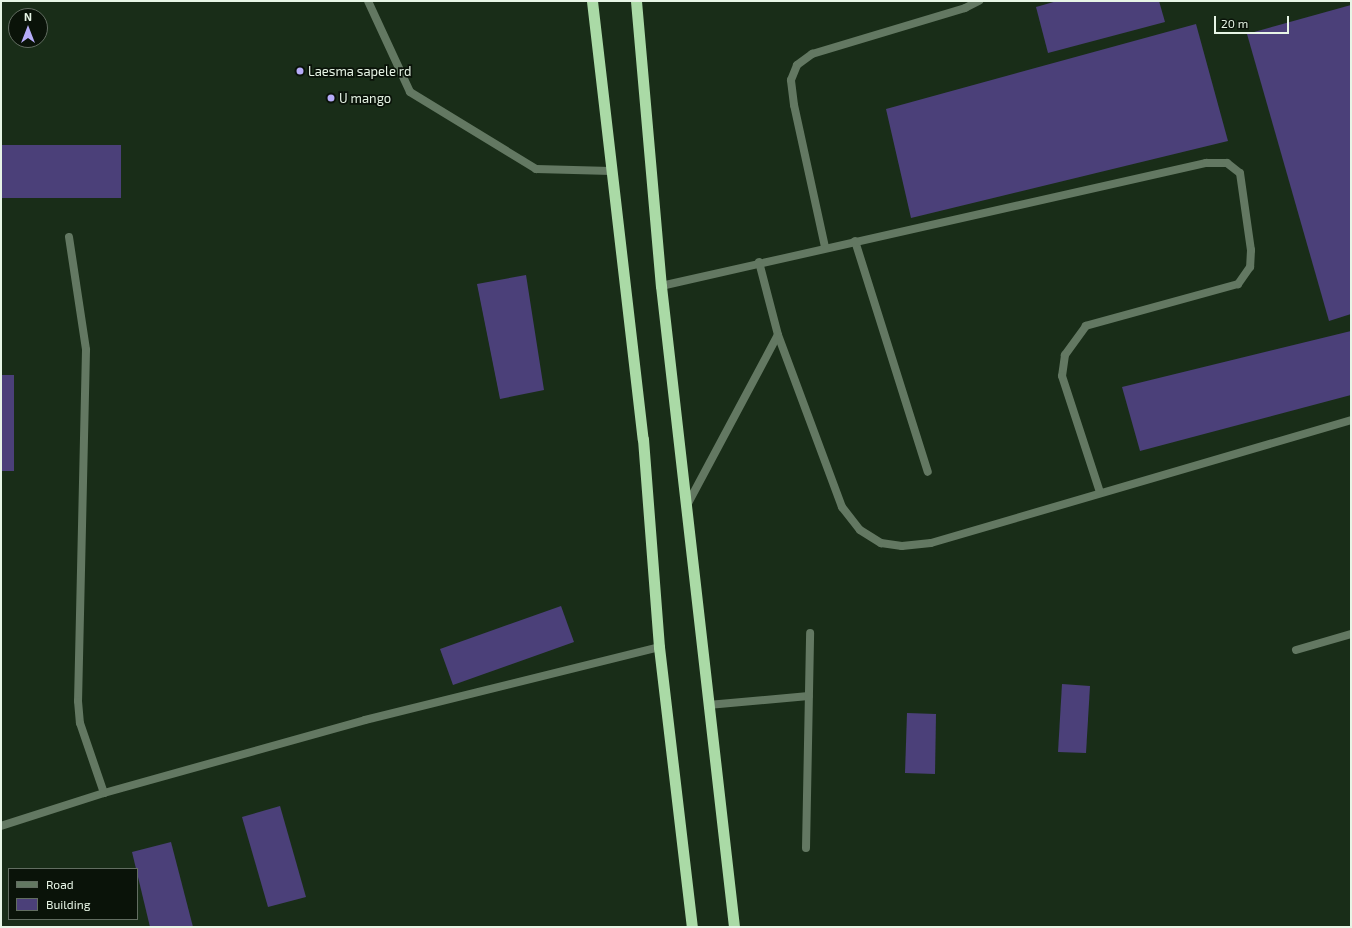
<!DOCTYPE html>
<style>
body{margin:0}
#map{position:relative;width:1352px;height:928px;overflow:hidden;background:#192d18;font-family:"Exo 2",sans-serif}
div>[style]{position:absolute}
.building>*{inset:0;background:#4b4079}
.service>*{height:8px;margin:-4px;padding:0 4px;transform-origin:4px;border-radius:4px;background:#637862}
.minor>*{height:8px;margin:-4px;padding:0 4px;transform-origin:4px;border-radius:4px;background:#637862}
.trunk>*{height:11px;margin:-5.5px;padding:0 5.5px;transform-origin:5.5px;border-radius:5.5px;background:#aadaa6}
.dots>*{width:11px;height:11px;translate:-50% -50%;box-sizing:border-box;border:2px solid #0a1309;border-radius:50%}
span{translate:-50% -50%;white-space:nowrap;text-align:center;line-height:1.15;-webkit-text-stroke:3.5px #0a1309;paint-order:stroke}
.poi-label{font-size:13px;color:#e7f5e6}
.left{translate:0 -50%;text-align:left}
.frame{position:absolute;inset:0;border:2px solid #e7f5e6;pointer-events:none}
.legend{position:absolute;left:8px;top:868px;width:130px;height:52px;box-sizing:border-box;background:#0a1309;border:1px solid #626d61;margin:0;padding:5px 7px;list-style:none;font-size:12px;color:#e7f5e6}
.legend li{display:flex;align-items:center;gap:8px;height:20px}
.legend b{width:20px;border:1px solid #626d61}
.north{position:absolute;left:8px;top:8px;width:40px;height:40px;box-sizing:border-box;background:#0a1309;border:1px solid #626d61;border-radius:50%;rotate:0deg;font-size:11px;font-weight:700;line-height:16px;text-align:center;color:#e7f5e6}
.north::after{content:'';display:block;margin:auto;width:14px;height:18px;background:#b6acf8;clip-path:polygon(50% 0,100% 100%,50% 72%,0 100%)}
.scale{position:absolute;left:1214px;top:16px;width:75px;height:18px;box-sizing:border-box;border:2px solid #e7f5e6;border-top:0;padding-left:5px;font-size:12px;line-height:14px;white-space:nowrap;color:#e7f5e6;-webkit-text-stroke:3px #0a1309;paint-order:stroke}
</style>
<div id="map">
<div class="building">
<i style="clip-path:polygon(1057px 1px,1159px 1px,1165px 22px,1048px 53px,1036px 7px)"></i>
<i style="clip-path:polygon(1351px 5px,1351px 314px,1329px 321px,1247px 34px)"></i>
<i style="clip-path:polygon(1196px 24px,1228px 141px,911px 218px,886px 109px)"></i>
<i style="clip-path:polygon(1px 145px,121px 145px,121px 198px,1px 198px)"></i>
<i style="clip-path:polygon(526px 275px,544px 390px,500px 399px,477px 284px)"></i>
<i style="clip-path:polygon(1351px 331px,1351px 395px,1140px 451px,1122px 387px)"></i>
<i style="clip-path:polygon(1px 375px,14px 375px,14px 471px,1px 471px)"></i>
<i style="clip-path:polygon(561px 606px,574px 642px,453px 685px,440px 649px)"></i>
<i style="clip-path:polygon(1062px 684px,1090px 686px,1086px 753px,1058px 752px)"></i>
<i style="clip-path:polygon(907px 713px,936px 714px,935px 774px,905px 773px)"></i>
<i style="clip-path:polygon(280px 806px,306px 897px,268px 907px,242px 817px)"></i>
<i style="clip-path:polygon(171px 842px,193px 927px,150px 927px,132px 852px)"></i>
</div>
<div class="service">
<i style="left:368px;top:1px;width:100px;rotate:65.2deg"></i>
<i style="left:410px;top:92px;width:148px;rotate:31.4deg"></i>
<i style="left:536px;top:169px;width:75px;rotate:1.5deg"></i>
<i style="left:69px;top:237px;width:114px;rotate:81.4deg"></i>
<i style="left:86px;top:350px;width:351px;rotate:91.3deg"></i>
<i style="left:78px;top:701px;width:22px;rotate:85deg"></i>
<i style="left:80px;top:723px;width:74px;rotate:71.1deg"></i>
<i style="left:855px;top:241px;width:242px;rotate:72.5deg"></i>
<i style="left:825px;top:247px;width:145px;rotate:-102.3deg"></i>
<i style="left:794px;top:105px;width:25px;rotate:-97deg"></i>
<i style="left:791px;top:80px;width:16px;rotate:-68deg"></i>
<i style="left:797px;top:65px;width:19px;rotate:-36deg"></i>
<i style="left:812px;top:54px;width:160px;rotate:-16.7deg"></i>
<i style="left:965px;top:8px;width:16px;rotate:-27deg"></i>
<i style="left:759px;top:262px;width:75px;rotate:75.4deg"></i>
<i style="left:778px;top:335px;width:184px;rotate:69.6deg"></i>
<i style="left:842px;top:507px;width:29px;rotate:52deg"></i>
<i style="left:860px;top:530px;width:25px;rotate:32deg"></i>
<i style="left:881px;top:543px;width:21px;rotate:8deg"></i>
<i style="left:902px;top:546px;width:29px;rotate:-6deg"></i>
<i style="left:931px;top:543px;width:438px;rotate:-16.3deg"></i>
<i style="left:661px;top:286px;width:559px;rotate:-12.72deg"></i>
<i style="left:1206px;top:163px;width:21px"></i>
<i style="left:1227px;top:163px;width:16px;rotate:38deg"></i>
<i style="left:1240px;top:173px;width:78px;rotate:81.9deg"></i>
<i style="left:1251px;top:250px;width:17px;rotate:93deg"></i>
<i style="left:1250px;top:267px;width:21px;rotate:125deg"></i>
<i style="left:1238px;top:284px;width:158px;rotate:164.6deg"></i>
<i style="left:1086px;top:326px;width:36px;rotate:126deg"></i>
<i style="left:1065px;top:355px;width:21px;rotate:98deg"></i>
<i style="left:1062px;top:376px;width:122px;rotate:71.9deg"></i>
<i style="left:686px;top:507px;width:195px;rotate:-61.9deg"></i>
<i style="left:708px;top:705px;width:101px;rotate:-5.1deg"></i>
<i style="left:806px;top:848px;width:215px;rotate:-88.9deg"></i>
</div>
<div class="minor">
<i style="left:1296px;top:650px;width:57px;rotate:-16.2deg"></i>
<i style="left:1px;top:826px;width:108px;rotate:-17.8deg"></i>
<i style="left:104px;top:793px;width:271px;rotate:-15.6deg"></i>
<i style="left:365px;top:720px;width:303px;rotate:-13.9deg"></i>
</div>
<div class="trunk">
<i style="left:592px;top:1px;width:441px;rotate:83.4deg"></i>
<i style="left:643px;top:439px;width:209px;rotate:85.6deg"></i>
<i style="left:659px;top:647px;width:282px;rotate:83.3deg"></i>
<i style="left:636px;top:1px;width:286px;rotate:85deg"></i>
<i style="left:661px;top:286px;width:645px;rotate:83.5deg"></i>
</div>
<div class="dots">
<i style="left:300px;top:71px;background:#b6acf8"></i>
<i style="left:331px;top:98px;background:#b6acf8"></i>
</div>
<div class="poi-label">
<span class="left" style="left:308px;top:71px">Laesma sapele rd</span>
<span class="left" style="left:339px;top:98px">U mango</span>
</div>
<div class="frame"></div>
<ul class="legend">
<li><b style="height:5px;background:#637862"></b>Road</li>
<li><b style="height:11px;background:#4b4079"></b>Building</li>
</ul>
<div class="north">N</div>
<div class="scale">20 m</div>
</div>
